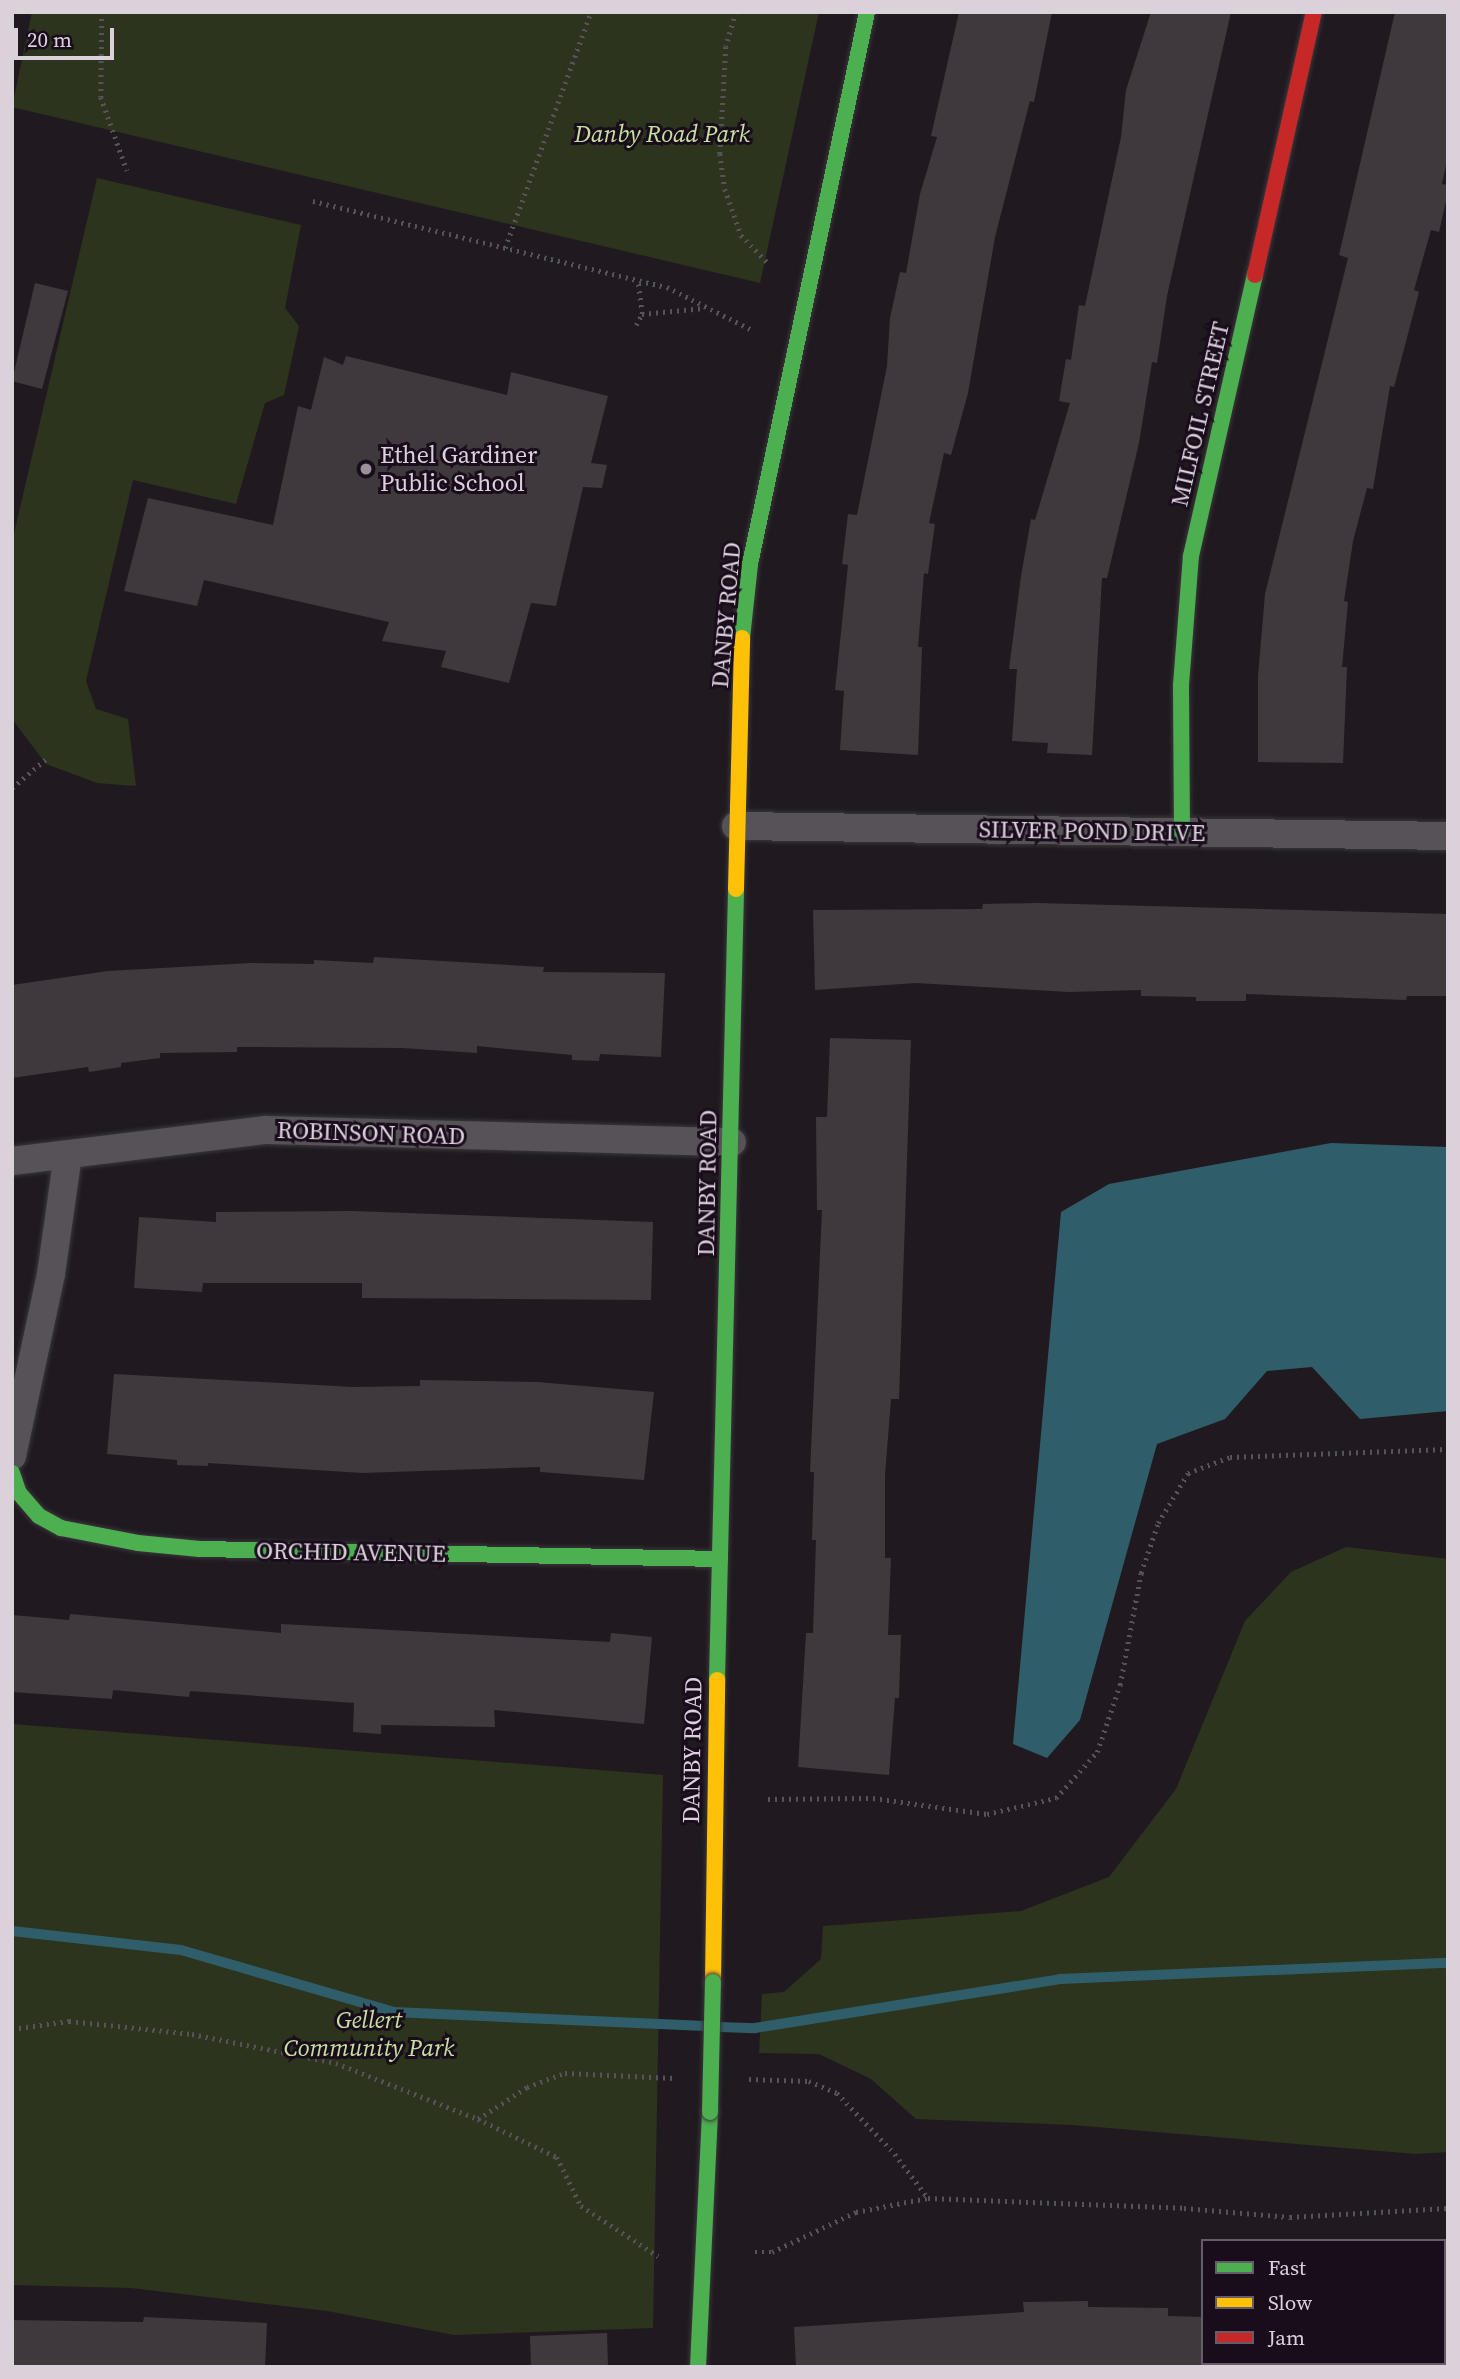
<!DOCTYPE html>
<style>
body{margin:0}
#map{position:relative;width:1460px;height:2379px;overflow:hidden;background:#201a20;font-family:"Source Serif 4",serif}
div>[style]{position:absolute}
.green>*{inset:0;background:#2c341d}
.water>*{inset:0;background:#2f5e6a}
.stream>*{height:10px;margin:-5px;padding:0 5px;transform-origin:5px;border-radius:5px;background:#2f5e6a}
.building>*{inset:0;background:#3f393e}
.path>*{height:4.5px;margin-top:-2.25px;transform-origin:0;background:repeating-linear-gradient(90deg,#585358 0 2px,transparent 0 7px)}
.roads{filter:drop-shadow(0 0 2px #3b363c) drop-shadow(0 0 2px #3b363c)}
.street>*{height:28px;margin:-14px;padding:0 14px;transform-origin:14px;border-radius:14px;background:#575257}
.fast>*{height:16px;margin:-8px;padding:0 8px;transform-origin:8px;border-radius:8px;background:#4caf50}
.slow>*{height:16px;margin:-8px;padding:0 8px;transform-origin:8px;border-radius:8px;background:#ffc107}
.jam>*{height:16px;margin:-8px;padding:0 8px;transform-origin:8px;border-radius:8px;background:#c62828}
.bridges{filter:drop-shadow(0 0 2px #3b363c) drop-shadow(0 0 2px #3b363c)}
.fast-bridge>*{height:16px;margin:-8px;padding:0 8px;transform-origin:8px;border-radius:8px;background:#4caf50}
.dots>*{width:19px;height:19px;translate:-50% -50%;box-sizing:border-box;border:4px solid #190d1b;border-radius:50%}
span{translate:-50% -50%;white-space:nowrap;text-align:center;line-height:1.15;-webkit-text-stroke:6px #190d1b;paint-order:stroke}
.park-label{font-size:24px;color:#c8e09f;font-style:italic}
.street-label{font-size:24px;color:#dad1db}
.poi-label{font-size:24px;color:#dad1db}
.left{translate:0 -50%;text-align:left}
.frame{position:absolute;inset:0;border:14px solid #dad1db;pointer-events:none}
.legend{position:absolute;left:1201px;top:2239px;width:245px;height:126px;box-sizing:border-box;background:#190d1b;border:2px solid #665b68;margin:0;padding:9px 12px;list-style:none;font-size:21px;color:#dad1db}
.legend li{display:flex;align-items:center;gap:14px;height:35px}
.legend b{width:35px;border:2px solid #665b68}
.scale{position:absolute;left:14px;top:28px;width:100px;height:32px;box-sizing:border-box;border:4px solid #dad1db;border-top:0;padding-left:9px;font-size:21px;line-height:24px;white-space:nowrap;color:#dad1db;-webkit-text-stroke:5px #190d1b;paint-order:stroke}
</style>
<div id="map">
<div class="green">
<i style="clip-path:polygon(32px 12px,819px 12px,760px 283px,12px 107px)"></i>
<i style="clip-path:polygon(97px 178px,301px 225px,285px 308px,299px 326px,284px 395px,265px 403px,236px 504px,133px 480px,86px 681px,96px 709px,128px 719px,136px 786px,97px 783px,46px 764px,12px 719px,12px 542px)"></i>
<i style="clip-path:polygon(1346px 1547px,1448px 1559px,1448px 2152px,1416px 2154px,1073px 2125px,916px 2119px,871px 2079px,819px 2054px,759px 2053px,762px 1994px,784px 1992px,821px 1959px,823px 1926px,1021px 1911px,1109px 1877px,1176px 1789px,1245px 1621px,1291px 1572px)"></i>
<i style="clip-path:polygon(12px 1724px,663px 1775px,653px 2328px,454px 2335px,327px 2311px,131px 2288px,12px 2285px)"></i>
</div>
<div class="water">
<i style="clip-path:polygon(1331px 1143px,1448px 1147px,1448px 1411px,1360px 1419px,1312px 1367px,1267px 1371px,1225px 1419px,1157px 1444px,1080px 1720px,1047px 1758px,1013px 1744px,1061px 1212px,1109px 1184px)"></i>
</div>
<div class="stream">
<i style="left:12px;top:1931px;width:170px;rotate:6.4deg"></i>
<i style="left:181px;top:1950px;width:222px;rotate:16.2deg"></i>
<i style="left:394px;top:2012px;width:311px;rotate:2.6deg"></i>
<i style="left:720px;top:2027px;width:35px;rotate:2deg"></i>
<i style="left:755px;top:2028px;width:309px;rotate:-9.1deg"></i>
<i style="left:1060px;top:1979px;width:388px;rotate:-2.4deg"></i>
</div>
<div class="building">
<i style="clip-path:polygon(959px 12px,1052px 12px,1034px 102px,1030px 101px,995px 237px,968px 393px,951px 455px,944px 453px,929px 523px,935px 524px,928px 574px,924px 573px,918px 647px,922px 647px,918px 755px,840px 750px,844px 691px,835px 690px,848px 565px,842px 564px,848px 514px,857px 515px,887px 366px,890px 318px,900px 272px,906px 273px,920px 194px,937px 137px,931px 136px)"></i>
<i style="clip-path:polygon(1151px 12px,1231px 12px,1167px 296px,1157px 363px,1152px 362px,1139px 443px,1107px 578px,1102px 578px,1092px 755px,1047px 753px,1048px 743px,1012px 741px,1017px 669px,1009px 669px,1021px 576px,1031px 519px,1035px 520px,1070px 403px,1059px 401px,1066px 359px,1071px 360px,1079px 305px,1085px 306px,1121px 137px,1126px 90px)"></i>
<i style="clip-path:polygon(1395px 12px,1448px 12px,1448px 156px,1442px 184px,1448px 185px,1448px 192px,1439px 232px,1431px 230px,1414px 290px,1419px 292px,1394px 387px,1390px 386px,1373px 489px,1367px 488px,1353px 541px,1344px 601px,1348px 602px,1342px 667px,1347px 667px,1343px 763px,1258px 762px,1258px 676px,1265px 594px,1348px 258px,1339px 255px)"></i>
<i style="clip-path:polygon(35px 283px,68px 291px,42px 389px,12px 381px)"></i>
<i style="clip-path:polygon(346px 356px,507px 395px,511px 372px,608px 396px,591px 463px,607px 465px,602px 488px,583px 487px,556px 606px,531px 603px,509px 683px,441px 667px,446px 651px,382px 641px,389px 622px,204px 580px,197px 606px,124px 591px,148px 498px,273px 525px,298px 406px,311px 410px,324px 357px,343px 365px)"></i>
<i style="clip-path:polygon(1037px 903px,1448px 914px,1448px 996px,1407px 996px,1406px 1000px,1246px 994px,1246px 1001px,1196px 1001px,1196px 997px,1141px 996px,1141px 990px,1069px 992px,916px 983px,815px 990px,813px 910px,982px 909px,983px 904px)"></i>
<i style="clip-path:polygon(374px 957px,544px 967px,543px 972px,665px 973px,661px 1057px,600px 1054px,599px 1061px,572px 1060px,572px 1055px,477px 1046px,477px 1053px,402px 1048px,237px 1047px,237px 1052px,160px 1053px,160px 1058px,121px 1063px,121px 1067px,89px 1072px,88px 1067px,12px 1078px,12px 985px,108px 971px,251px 963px,314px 964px,314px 960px,373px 963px)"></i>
<i style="clip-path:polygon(830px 1038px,911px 1040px,899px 1399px,891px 1399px,885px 1475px,885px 1558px,891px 1558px,888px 1635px,901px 1635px,899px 1698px,895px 1698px,889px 1775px,798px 1767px,806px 1633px,813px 1633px,816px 1540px,812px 1540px,814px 1472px,810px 1472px,822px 1210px,817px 1210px,816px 1117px,827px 1117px)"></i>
<i style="clip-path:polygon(353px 1211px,653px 1222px,651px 1300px,362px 1298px,362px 1283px,203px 1283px,202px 1292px,134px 1288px,139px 1217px,216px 1222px,216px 1212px)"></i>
<i style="clip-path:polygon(114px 1374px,353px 1387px,420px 1386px,420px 1380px,537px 1382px,654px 1392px,644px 1480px,540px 1472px,540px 1467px,362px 1473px,208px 1463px,208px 1466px,177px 1465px,177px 1460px,107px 1454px)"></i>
<i style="clip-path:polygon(70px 1614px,281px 1633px,281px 1624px,610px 1642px,611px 1633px,652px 1637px,644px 1724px,494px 1710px,495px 1727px,381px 1725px,381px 1734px,353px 1732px,354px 1703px,190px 1691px,189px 1697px,113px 1690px,112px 1699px,12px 1692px,12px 1615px,69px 1620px)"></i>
<i style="clip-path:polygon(1088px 2301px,1088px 2307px,1168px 2308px,1168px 2316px,1203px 2317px,1203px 2367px,796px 2367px,794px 2327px,1024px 2312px,1023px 2302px)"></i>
<i style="clip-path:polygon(144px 2317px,267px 2323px,265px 2367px,12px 2367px,12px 2320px,143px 2322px)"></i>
<i style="clip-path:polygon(607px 2333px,608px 2367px,531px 2367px,530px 2336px)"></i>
</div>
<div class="path">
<i style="left:102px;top:12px;width:85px;rotate:90.7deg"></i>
<i style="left:101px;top:97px;width:78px;rotate:70.6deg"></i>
<i style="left:736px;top:12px;width:36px;rotate:106deg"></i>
<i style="left:726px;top:47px;width:107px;rotate:93.2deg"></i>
<i style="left:720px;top:154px;width:35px;rotate:82deg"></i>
<i style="left:725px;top:189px;width:49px;rotate:70.8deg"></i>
<i style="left:741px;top:235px;width:39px;rotate:46deg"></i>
<i style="left:313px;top:201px;width:364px;rotate:13.7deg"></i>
<i style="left:667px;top:287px;width:97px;rotate:26.8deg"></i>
<i style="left:505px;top:248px;width:251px;rotate:-70deg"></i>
<i style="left:642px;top:314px;width:62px;rotate:-5.5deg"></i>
<i style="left:636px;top:325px;width:13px;rotate:-61deg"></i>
<i style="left:642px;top:314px;width:34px;rotate:-97deg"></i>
<i style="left:12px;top:788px;width:45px;rotate:-40.5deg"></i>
<i style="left:768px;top:1799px;width:105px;rotate:-0.5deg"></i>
<i style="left:873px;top:1798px;width:115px;rotate:8deg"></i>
<i style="left:987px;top:1814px;width:71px;rotate:-13.1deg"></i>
<i style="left:1056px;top:1798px;width:62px;rotate:-48.3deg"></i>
<i style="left:1097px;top:1752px;width:71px;rotate:-71.1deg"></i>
<i style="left:1120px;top:1685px;width:114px;rotate:-79.4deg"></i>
<i style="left:1141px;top:1573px;width:53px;rotate:-71.2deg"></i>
<i style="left:1158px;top:1523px;width:58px;rotate:-59deg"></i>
<i style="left:1188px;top:1473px;width:45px;rotate:-20.9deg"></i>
<i style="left:1230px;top:1457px;width:218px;rotate:-2.1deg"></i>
<i style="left:12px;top:2029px;width:58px;rotate:-8deg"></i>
<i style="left:69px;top:2021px;width:124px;rotate:6deg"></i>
<i style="left:192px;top:2034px;width:147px;rotate:11.4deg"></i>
<i style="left:336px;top:2063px;width:153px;rotate:21.5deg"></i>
<i style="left:478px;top:2119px;width:88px;rotate:25.7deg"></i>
<i style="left:557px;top:2157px;width:55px;rotate:63.9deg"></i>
<i style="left:581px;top:2206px;width:92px;rotate:33deg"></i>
<i style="left:749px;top:2079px;width:60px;rotate:1.9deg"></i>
<i style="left:809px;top:2081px;width:30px;rotate:23deg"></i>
<i style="left:837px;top:2093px;width:84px;rotate:46.4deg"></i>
<i style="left:895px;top:2154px;width:55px;rotate:53.1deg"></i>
<i style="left:478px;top:2119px;width:59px;rotate:-33.1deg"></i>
<i style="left:527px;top:2087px;width:40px;rotate:-20.2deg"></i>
<i style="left:565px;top:2073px;width:109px;rotate:2.6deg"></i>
<i style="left:755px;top:2252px;width:17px"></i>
<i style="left:772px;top:2252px;width:93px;rotate:-25.5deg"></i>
<i style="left:856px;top:2212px;width:73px;rotate:-11deg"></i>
<i style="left:928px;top:2198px;width:256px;rotate:2.2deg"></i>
<i style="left:1184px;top:2208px;width:106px;rotate:4.9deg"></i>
<i style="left:1290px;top:2217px;width:158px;rotate:-3.3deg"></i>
</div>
<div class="roads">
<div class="street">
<i style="left:736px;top:826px;width:712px;rotate:0.8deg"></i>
<i style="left:12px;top:1161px;width:256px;rotate:-7deg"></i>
<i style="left:266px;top:1130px;width:466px;rotate:1.5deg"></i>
<i style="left:12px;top:1456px;width:186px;rotate:-77.9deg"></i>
<i style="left:51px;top:1274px;width:121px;rotate:-81.9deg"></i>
</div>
<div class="fast">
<i style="left:742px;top:638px;width:74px;rotate:-83.8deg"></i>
<i style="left:750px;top:564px;width:564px;rotate:-78.03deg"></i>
<i style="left:1182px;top:832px;width:147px;rotate:-90.4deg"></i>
<i style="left:1181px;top:685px;width:129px;rotate:-85.6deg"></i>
<i style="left:1191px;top:556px;width:288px;rotate:-77.2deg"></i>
<i style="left:12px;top:1473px;width:21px;rotate:71deg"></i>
<i style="left:19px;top:1493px;width:30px;rotate:49deg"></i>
<i style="left:39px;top:1516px;width:25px;rotate:29deg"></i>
<i style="left:61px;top:1528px;width:78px;rotate:11deg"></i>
<i style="left:138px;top:1543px;width:62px;rotate:5.5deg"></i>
<i style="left:200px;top:1549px;width:520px;rotate:1.1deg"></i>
<i style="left:717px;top:1680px;width:791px;rotate:-88.62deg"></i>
<i style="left:698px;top:2367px;width:255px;rotate:-87.3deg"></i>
</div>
<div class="slow">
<i style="left:736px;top:889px;width:251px;rotate:-88.6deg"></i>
<i style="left:713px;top:1982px;width:302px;rotate:-89.2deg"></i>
</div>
<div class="jam">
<i style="left:1255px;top:275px;width:270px;rotate:-77.4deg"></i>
</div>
</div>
<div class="bridges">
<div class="fast-bridge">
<i style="left:710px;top:2112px;width:130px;rotate:-88.7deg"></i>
</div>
</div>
<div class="dots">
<i style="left:366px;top:469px;background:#99919a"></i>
</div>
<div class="park-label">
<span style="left:662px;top:134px">Danby Road Park</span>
<span style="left:369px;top:2034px">Gellert<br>Community Park</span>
</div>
<div class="street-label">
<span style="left:1200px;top:414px;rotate:-77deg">MILFOIL STREET</span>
<span style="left:726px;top:615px;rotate:-85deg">DANBY ROAD</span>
<span style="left:1092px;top:831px;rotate:1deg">SILVER POND DRIVE</span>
<span style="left:371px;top:1133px;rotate:2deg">ROBINSON ROAD</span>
<span style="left:707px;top:1183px;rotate:-89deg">DANBY ROAD</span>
<span style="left:351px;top:1552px;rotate:1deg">ORCHID AVENUE</span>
<span style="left:692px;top:1750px;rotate:-89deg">DANBY ROAD</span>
</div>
<div class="poi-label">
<span class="left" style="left:380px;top:469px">Ethel Gardiner<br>Public School</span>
</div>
<div class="frame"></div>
<ul class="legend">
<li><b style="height:9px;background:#4caf50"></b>Fast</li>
<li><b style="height:9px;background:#ffc107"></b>Slow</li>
<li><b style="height:9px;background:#c62828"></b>Jam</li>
</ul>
<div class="scale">20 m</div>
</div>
